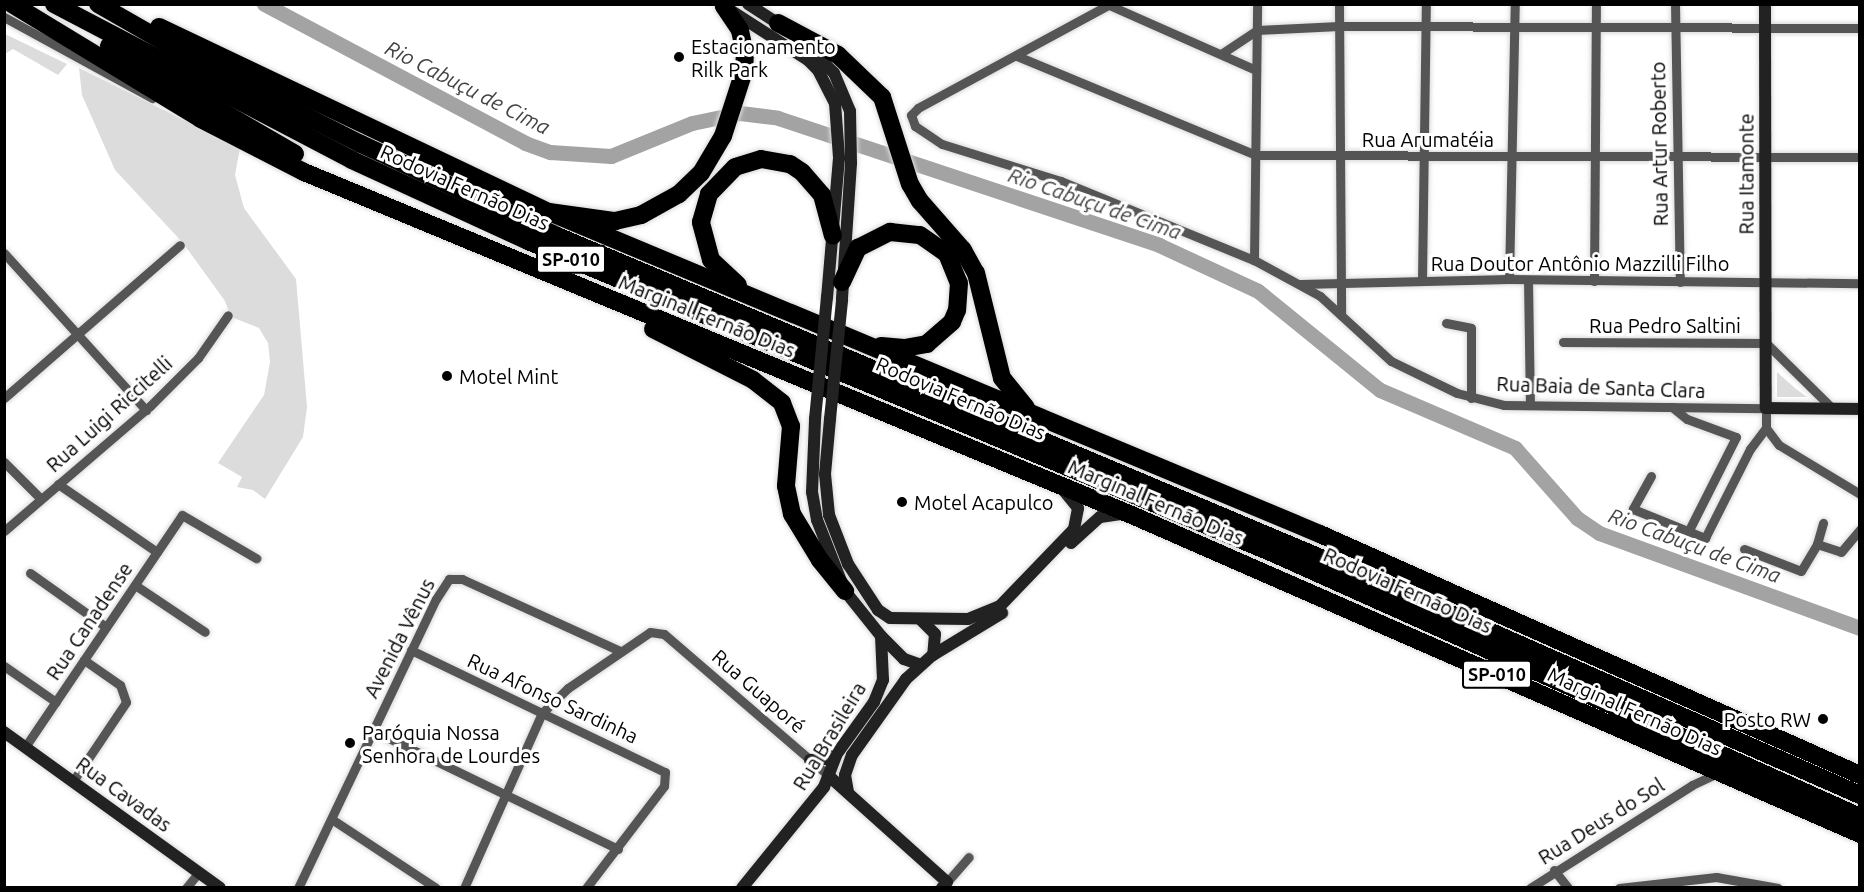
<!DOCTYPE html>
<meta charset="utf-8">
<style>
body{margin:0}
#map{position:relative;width:1864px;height:892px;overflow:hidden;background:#fff;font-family:Ubuntu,sans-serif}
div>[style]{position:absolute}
.green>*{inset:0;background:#dcdcdc}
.river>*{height:15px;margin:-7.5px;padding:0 7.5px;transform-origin:7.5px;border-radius:7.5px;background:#a3a3a3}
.roads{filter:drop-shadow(0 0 2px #dbdbdb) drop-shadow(0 0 2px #dbdbdb)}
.street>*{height:9px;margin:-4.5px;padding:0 4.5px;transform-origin:4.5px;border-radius:4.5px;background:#555}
.secondary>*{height:12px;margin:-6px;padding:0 6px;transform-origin:6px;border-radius:6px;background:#222}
.highway>*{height:18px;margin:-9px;padding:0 9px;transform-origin:9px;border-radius:9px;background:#000}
.secondary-bridge>*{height:12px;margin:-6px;padding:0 6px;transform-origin:6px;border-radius:6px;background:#222}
.dots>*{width:16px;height:16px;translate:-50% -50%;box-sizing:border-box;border:3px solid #fff;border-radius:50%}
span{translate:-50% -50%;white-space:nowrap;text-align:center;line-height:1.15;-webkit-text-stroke:6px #fff;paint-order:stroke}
.shield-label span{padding:2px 4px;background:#fff;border:2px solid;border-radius:4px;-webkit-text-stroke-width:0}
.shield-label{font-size:18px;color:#000;font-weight:700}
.poi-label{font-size:20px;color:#000}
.left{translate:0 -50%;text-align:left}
.right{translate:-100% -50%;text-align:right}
.street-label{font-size:20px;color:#000}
.water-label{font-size:21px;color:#444;font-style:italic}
.frame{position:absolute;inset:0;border:6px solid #000;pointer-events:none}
</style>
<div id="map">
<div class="green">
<i style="clip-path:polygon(4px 34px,5px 34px,67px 64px,58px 75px,13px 49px,5px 54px)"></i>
<i style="clip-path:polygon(79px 68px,240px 148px,235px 175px,244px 208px,296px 279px,307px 407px,303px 437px,265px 499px,253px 490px,237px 487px,242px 477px,218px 463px,264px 395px,270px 362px,268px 343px,259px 328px,231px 317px,225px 301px,183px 243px,115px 170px,82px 95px)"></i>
<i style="clip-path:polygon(1777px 372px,1796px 389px,1807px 397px,1777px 397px)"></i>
</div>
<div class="river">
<i style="left:264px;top:4px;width:296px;rotate:28deg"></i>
<i style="left:525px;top:143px;width:27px;rotate:20deg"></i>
<i style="left:550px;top:152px;width:61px;rotate:3.8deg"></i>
<i style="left:611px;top:156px;width:87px;rotate:-22.2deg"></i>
<i style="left:692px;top:123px;width:49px;rotate:-11.8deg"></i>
<i style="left:740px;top:113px;width:38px;rotate:7deg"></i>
<i style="left:778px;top:118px;width:402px;rotate:18.4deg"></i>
<i style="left:1159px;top:245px;width:109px;rotate:24.9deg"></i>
<i style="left:1258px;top:291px;width:157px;rotate:39.1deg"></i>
<i style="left:1380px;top:390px;width:147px;rotate:23.2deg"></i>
<i style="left:1515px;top:448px;width:94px;rotate:48.5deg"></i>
<i style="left:1577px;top:518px;width:27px;rotate:34deg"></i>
<i style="left:1599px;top:533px;width:278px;rotate:20deg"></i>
</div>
<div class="roads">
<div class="street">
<i style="left:1110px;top:4px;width:218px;rotate:151.6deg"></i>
<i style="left:918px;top:108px;width:10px;rotate:135deg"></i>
<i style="left:911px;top:115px;width:12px;rotate:70deg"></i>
<i style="left:915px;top:126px;width:32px;rotate:34deg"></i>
<i style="left:942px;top:144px;width:125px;rotate:17.3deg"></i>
<i style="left:1061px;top:181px;width:209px;rotate:22.3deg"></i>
<i style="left:1254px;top:260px;width:75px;rotate:28.6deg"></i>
<i style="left:1320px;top:296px;width:96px;rotate:42.5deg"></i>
<i style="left:1391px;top:361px;width:73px;rotate:25.9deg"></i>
<i style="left:1457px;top:393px;width:49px;rotate:14.3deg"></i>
<i style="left:1504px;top:405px;width:262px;rotate:0.7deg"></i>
<i style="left:1766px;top:408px;width:20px;rotate:90deg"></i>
<i style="left:1766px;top:428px;width:21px;rotate:53deg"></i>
<i style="left:1779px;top:445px;width:95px;rotate:31.2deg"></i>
<i style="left:1339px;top:4px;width:311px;rotate:89.6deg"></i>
<i style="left:1675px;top:4px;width:278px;rotate:89deg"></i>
<i style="left:1109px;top:5px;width:161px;rotate:23.9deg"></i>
<i style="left:4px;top:17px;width:169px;rotate:28.7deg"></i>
<i style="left:1221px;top:54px;width:43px;rotate:-33.7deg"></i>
<i style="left:1257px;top:30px;width:82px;rotate:-2.8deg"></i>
<i style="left:1339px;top:26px;width:521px;rotate:0.22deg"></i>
<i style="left:1017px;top:56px;width:259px;rotate:22.5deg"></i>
<i style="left:1256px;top:155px;width:604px;rotate:0.19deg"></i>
<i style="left:4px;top:253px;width:212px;rotate:47.9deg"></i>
<i style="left:1254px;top:260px;width:256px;rotate:-89.3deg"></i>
<i style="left:1509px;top:279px;width:275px;rotate:-88.8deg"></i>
<i style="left:1422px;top:280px;width:276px;rotate:-89.2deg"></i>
<i style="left:1528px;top:280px;width:125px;rotate:89.1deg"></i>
<i style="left:1594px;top:281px;width:277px;rotate:-89.6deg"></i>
<i style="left:1301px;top:284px;width:208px;rotate:-1.4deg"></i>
<i style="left:1509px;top:279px;width:351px;rotate:0.7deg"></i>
<i style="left:1446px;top:323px;width:25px;rotate:11deg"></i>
<i style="left:1471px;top:328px;width:70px;rotate:90deg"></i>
<i style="left:1563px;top:342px;width:203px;rotate:0.3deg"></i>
<i style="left:1766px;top:343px;width:94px;rotate:44.6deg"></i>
<i style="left:4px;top:398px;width:233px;rotate:-41deg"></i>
<i style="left:1672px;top:407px;width:19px;rotate:39deg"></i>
<i style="left:1687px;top:419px;width:52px;rotate:20.2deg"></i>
<i style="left:1736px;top:437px;width:106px;rotate:116.8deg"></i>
<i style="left:4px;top:462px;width:52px;rotate:45deg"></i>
<i style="left:1651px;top:476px;width:38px;rotate:119deg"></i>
<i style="left:1633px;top:509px;width:78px;rotate:21.9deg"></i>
<i style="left:1705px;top:538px;width:100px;rotate:-63.2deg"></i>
<i style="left:1750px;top:449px;width:26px;rotate:-53deg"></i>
<i style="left:58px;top:484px;width:120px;rotate:34.5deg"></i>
<i style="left:4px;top:531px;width:192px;rotate:-40.6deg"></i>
<i style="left:150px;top:406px;width:68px;rotate:-45deg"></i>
<i style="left:198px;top:358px;width:52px;rotate:-55.1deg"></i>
<i style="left:1817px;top:544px;width:25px;rotate:18deg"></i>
<i style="left:1841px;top:552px;width:30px;rotate:-50deg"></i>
<i style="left:1744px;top:549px;width:61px;rotate:21.1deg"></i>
<i style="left:1801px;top:571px;width:31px;rotate:-59deg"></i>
<i style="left:1817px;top:544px;width:22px;rotate:-74deg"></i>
<i style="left:30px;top:573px;width:93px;rotate:35.4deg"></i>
<i style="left:135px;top:585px;width:84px;rotate:33.9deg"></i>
<i style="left:411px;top:650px;width:282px;rotate:25.7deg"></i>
<i style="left:665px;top:772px;width:14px;rotate:94deg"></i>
<i style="left:664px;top:786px;width:128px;rotate:127.4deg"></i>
<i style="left:4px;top:666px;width:63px;rotate:34.7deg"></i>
<i style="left:374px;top:731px;width:271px;rotate:25.8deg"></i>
<i style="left:25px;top:747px;width:280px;rotate:-55.9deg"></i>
<i style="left:182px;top:515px;width:86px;rotate:30.2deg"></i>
<i style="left:73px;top:781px;width:95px;rotate:-56.1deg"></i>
<i style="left:126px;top:702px;width:18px;rotate:-109deg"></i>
<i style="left:120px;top:685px;width:44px;rotate:-145.2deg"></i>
<i style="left:333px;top:820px;width:123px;rotate:33.4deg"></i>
<i style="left:1554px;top:870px;width:23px;rotate:52deg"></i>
<i style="left:947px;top:882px;width:33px;rotate:-49deg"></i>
<i style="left:186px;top:888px;width:19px;rotate:-51deg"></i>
<i style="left:298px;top:888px;width:320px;rotate:-64.5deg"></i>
<i style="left:436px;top:599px;width:24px;rotate:-57deg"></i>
<i style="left:449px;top:579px;width:13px"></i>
<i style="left:462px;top:579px;width:174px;rotate:24.5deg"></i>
<i style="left:464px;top:888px;width:192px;rotate:-66deg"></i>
<i style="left:542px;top:713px;width:36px;rotate:-44deg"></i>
<i style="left:568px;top:688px;width:99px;rotate:-34.3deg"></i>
<i style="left:650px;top:632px;width:14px;rotate:8deg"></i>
<i style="left:664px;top:634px;width:219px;rotate:40.7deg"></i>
<i style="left:1530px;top:888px;width:192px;rotate:-32.4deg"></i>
<i style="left:1692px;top:785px;width:29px;rotate:-25deg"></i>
<i style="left:1619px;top:888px;width:98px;rotate:-6.5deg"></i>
<i style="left:1716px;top:877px;width:63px;rotate:10.1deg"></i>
</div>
<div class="secondary">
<i style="left:748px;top:4px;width:40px;rotate:32.9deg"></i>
<i style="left:1765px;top:4px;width:404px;rotate:89.9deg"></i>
<i style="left:1766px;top:408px;width:94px;rotate:0.6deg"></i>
<i style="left:730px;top:10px;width:93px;rotate:32.7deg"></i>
<i style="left:808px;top:60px;width:14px;rotate:45deg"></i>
<i style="left:818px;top:70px;width:37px;rotate:63deg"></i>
<i style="left:835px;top:103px;width:55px;rotate:85.8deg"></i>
<i style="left:839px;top:158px;width:140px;rotate:94.9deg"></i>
<i style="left:805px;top:44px;width:41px;rotate:45deg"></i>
<i style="left:834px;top:73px;width:41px;rotate:67.2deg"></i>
<i style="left:850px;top:111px;width:52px;rotate:88.9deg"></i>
<i style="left:851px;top:163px;width:137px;rotate:93.8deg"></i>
<i style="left:830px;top:419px;width:55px;rotate:95.2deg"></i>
<i style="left:825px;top:474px;width:41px;rotate:84.4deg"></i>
<i style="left:829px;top:515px;width:53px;rotate:68.8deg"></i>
<i style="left:848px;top:564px;width:55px;rotate:56.9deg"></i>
<i style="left:878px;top:610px;width:14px;rotate:34deg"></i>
<i style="left:890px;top:618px;width:78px;rotate:0.7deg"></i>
<i style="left:968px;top:619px;width:35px;rotate:-22deg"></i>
<i style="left:1000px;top:606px;width:107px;rotate:-46.1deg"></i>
<i style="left:1074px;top:529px;width:21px;rotate:-79deg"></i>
<i style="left:1078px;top:508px;width:22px;rotate:-129deg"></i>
<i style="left:1071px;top:543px;width:39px;rotate:-42deg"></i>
<i style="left:1100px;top:517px;width:21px;rotate:-8deg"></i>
<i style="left:920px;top:619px;width:21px;rotate:45deg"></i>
<i style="left:935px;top:634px;width:21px;rotate:95deg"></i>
<i style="left:882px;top:637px;width:31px;rotate:45deg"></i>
<i style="left:904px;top:659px;width:18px;rotate:19deg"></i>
<i style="left:4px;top:732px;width:266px;rotate:35.8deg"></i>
<i style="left:810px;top:760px;width:15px;rotate:-4deg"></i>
<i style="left:825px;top:759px;width:17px;rotate:-33deg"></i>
<i style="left:830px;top:777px;width:157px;rotate:41.9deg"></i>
<i style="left:947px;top:882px;width:8px;rotate:130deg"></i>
<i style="left:848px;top:792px;width:17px;rotate:-100deg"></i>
<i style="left:845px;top:775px;width:21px;rotate:-71deg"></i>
<i style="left:852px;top:755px;width:93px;rotate:-54.6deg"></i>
<i style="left:906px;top:679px;width:36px;rotate:-42deg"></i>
<i style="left:933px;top:655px;width:81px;rotate:-31.3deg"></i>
<i style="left:742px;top:888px;width:130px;rotate:-50.9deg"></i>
<i style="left:824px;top:787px;width:34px;rotate:-69deg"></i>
<i style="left:836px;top:755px;width:65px;rotate:-54.4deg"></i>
<i style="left:874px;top:702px;width:24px;rotate:-68deg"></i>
<i style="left:883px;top:680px;width:44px;rotate:-92.6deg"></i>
<i style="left:881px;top:636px;width:58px;rotate:-128.7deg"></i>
<i style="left:845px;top:591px;width:76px;rotate:-111.5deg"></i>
<i style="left:817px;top:520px;width:28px;rotate:-100deg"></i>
<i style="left:812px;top:492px;width:73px;rotate:-87.6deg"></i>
</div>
<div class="highway">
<i style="left:12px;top:4px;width:221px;rotate:31.3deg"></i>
<i style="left:201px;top:119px;width:116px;rotate:27.2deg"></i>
<i style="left:304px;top:172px;width:898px;rotate:22.51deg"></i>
<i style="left:1134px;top:516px;width:793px;rotate:23.65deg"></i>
<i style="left:54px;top:4px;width:336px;rotate:27.6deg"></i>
<i style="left:352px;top:160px;width:194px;rotate:24.7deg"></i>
<i style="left:528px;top:241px;width:810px;rotate:22.73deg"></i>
<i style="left:1275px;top:554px;width:641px;rotate:24.21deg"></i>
<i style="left:98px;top:4px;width:119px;rotate:29.8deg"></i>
<i style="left:201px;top:63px;width:179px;rotate:26.9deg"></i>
<i style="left:361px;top:144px;width:217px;rotate:25.1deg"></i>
<i style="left:557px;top:236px;width:901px;rotate:22.86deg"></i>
<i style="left:1387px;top:586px;width:517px;rotate:23.84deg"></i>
<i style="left:778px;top:23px;width:68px;rotate:28.1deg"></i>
<i style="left:838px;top:55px;width:61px;rotate:43.7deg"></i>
<i style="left:882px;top:97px;width:91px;rotate:72.2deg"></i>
<i style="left:910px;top:184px;width:20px;rotate:60deg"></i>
<i style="left:920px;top:201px;width:65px;rotate:48.7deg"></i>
<i style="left:963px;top:250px;width:26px;rotate:61deg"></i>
<i style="left:976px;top:273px;width:108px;rotate:76.1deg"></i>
<i style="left:1002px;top:378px;width:38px;rotate:51deg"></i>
<i style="left:159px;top:27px;width:432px;rotate:25.4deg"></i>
<i style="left:549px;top:212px;width:67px;rotate:7.8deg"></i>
<i style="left:615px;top:221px;width:27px;rotate:-13deg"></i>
<i style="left:641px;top:215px;width:43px;rotate:-28.9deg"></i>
<i style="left:679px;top:194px;width:30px;rotate:-44deg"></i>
<i style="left:701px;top:173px;width:43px;rotate:-59.3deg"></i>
<i style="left:723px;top:136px;width:68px;rotate:-72.1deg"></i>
<i style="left:744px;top:71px;width:17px;rotate:-87deg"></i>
<i style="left:745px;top:54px;width:25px;rotate:-102deg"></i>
<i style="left:740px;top:30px;width:29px;rotate:-124deg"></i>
<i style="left:109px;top:46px;width:215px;rotate:30.1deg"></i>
<i style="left:549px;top:212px;width:836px;rotate:22.67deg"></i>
<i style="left:1320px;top:534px;width:591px;rotate:24.05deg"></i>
<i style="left:842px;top:282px;width:38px;rotate:-65deg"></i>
<i style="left:858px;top:248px;width:36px;rotate:-27deg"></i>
<i style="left:890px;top:232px;width:30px;rotate:6deg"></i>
<i style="left:920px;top:235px;width:33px;rotate:35deg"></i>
<i style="left:947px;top:254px;width:31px;rotate:68deg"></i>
<i style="left:959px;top:283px;width:27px;rotate:94deg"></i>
<i style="left:957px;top:310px;width:13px;rotate:113deg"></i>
<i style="left:952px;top:322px;width:33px;rotate:139deg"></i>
<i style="left:927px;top:344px;width:23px;rotate:170deg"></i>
<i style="left:904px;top:348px;width:23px;rotate:-175deg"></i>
<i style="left:738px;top:285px;width:37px;rotate:-137deg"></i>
<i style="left:711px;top:260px;width:39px;rotate:-105deg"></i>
<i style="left:701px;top:222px;width:29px;rotate:-74deg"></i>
<i style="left:709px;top:194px;width:37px;rotate:-46deg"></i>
<i style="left:735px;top:167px;width:27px;rotate:-17deg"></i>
<i style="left:761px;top:159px;width:29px;rotate:10deg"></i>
<i style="left:790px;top:164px;width:14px;rotate:34deg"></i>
<i style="left:802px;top:172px;width:30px;rotate:49deg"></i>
<i style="left:822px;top:195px;width:42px;rotate:75deg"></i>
<i style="left:653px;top:329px;width:112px;rotate:27deg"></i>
<i style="left:753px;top:380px;width:37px;rotate:38deg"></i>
<i style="left:782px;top:403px;width:25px;rotate:69deg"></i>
<i style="left:791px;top:426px;width:60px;rotate:94.8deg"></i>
<i style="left:786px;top:486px;width:29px;rotate:78deg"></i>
<i style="left:792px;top:514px;width:54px;rotate:58.7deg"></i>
<i style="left:820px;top:560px;width:40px;rotate:51deg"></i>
</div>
</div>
<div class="secondary-bridge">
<i style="left:815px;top:419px;width:123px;rotate:-84.4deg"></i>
<i style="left:830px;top:419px;width:120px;rotate:-84.2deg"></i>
</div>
<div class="dots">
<i style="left:679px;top:57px;background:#000"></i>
<i style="left:447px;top:376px;background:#000"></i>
<i style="left:902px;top:502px;background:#000"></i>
<i style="left:1823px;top:719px;background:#000"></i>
<i style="left:350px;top:743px;background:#000"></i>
</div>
<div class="shield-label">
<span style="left:571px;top:259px">SP-010</span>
<span style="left:1497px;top:674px">SP-010</span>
</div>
<div class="poi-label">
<span class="left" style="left:691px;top:58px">Estacionamento<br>Rilk Park</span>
<span class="left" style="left:459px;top:376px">Motel Mint</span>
<span class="left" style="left:914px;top:502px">Motel Acapulco</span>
<span class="right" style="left:1811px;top:719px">Posto RW</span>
<span class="left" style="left:362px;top:744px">Paróquia Nossa<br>Senhora de Lourdes</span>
</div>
<div class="street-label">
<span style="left:1428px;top:139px">Rua Arumatéia</span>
<span style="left:1659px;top:144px;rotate:-91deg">Rua Artur Roberto</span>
<span style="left:1746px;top:174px;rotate:-90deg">Rua Itamonte</span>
<span style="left:465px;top:187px;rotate:24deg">Rodovia Fernão Dias</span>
<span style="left:1580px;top:263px">Rua Doutor Antônio Mazzilli Filho</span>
<span style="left:707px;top:316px;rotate:22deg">Marginal Fernão Dias</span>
<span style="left:1665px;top:325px">Rua Pedro Saltini</span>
<span style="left:1601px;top:387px;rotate:2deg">Rua Baia de Santa Clara</span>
<span style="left:961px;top:398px;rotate:23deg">Rodovia Fernão Dias</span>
<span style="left:109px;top:414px;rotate:-42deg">Rua Luigi Riccitelli</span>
<span style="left:1156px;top:502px;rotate:23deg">Marginal Fernão Dias</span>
<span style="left:1408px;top:590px;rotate:24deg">Rodovia Fernão Dias</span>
<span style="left:89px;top:621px;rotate:-56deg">Rua Canadense</span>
<span style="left:399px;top:638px;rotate:-63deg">Avenida Vênus</span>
<span style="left:759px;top:691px;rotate:41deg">Rua Guaporé</span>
<span style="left:553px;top:698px;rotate:25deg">Rua Afonso Sardinha</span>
<span style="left:1635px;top:711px;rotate:24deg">Marginal Fernão Dias</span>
<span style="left:829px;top:736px;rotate:-59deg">Rua Brasileira</span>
<span style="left:124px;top:794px;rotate:36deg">Rua Cavadas</span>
<span style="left:1601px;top:821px;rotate:-32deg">Rua Deus do Sol</span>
</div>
<div class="water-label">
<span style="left:468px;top:87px;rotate:27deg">Rio Cabuçu de Cima</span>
<span style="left:1095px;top:203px;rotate:19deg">Rio Cabuçu de Cima</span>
<span style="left:1695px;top:545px;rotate:20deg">Rio Cabuçu de Cima</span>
</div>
<div class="frame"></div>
</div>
